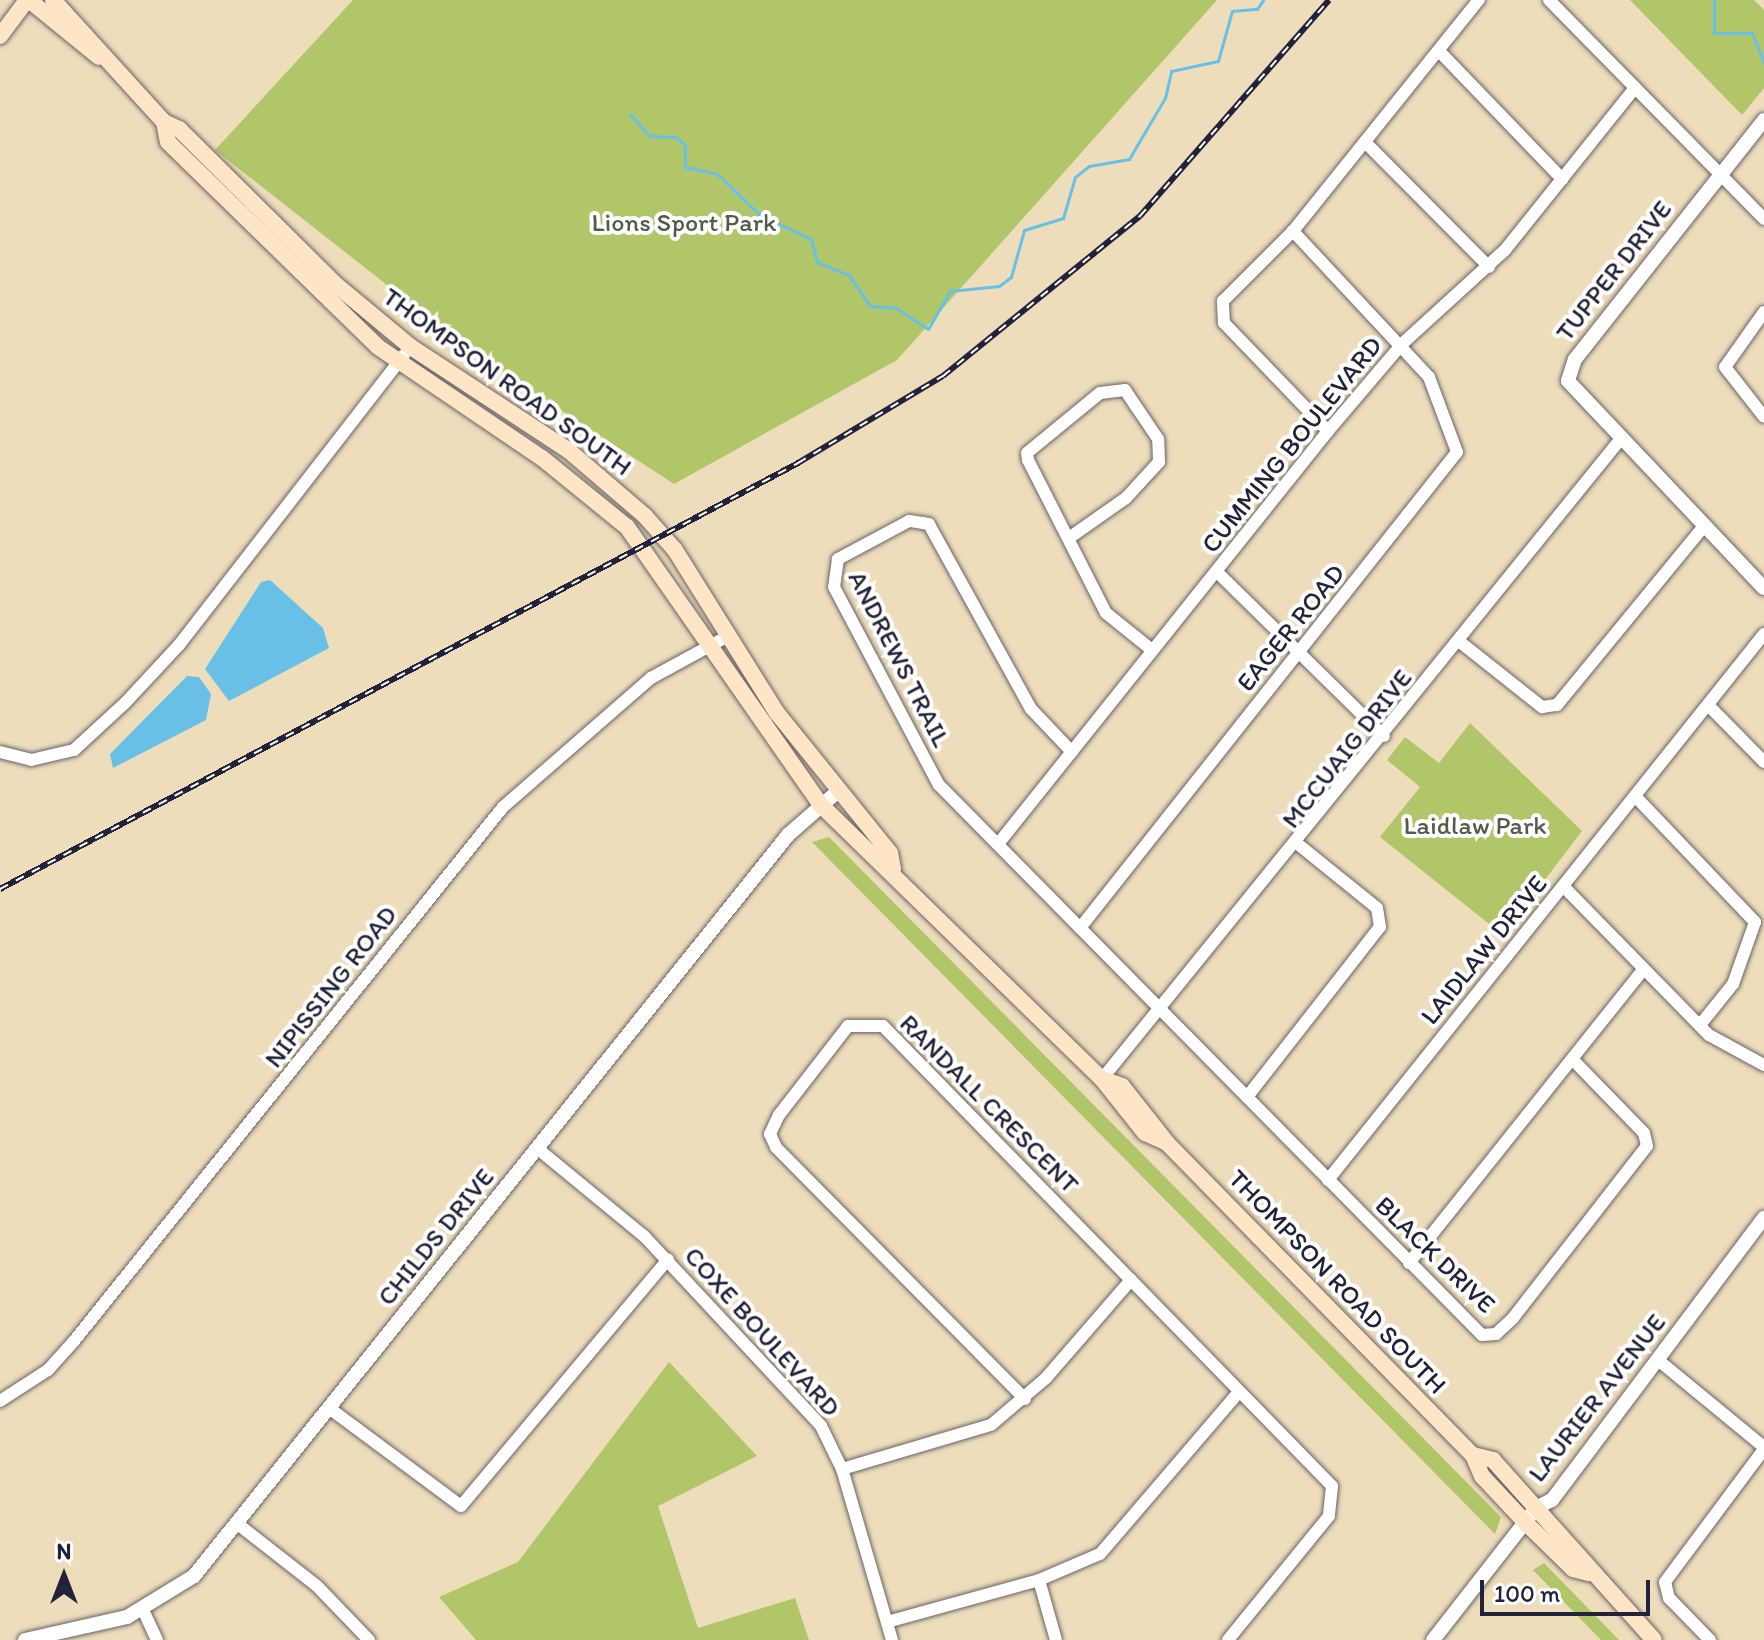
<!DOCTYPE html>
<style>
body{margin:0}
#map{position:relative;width:1764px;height:1640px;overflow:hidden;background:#edb;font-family:Itim,sans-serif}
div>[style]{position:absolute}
.green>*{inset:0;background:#b1c569}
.water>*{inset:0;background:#69c0e6}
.stream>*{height:3px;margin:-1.5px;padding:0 1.5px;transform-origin:1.5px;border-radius:1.5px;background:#69c0e6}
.roads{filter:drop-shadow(0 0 2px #696368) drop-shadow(0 0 2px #696368)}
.minor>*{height:12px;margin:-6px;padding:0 6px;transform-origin:6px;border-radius:6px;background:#fff}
.tertiary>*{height:14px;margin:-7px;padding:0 7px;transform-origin:7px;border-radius:7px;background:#fff}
.secondary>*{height:16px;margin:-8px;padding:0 8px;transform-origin:8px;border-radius:8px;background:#fde5c5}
.rail>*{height:6px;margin-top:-3px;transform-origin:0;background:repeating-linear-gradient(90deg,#fff 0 9px,#22223b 0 18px);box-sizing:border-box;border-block:2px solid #22223b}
span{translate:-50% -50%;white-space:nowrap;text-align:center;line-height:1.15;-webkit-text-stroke:8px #fff;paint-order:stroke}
.park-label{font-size:26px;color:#545b4b}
.street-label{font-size:26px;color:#22223b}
.north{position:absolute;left:24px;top:1536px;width:80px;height:80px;-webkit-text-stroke:6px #fff;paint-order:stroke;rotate:0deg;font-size:22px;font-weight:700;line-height:32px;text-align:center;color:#22223b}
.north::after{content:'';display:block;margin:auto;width:28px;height:36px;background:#22223b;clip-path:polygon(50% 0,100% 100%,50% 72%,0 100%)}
.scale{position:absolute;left:1480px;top:1580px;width:170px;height:36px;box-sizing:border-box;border:4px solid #22223b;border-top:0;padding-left:10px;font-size:24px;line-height:28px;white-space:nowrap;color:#22223b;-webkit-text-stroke:6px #fff;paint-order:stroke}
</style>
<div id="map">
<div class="green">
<i style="clip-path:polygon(353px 0,1217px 0,897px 360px,674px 484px,475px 354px,215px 150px)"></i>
<i style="clip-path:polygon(1630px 0,1754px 0,1764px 10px,1764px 88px,1742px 115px)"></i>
<i style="clip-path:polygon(1470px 723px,1582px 831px,1503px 935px,1380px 837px,1420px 787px,1387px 760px,1405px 737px,1439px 763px)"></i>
<i style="clip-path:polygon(829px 837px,1501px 1517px,1495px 1534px,812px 842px)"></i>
<i style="clip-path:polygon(669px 1362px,757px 1456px,658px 1506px,698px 1628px,795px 1598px,809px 1640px,476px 1640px,439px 1597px,518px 1562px)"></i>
<i style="clip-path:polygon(1544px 1563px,1619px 1640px,1601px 1640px,1533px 1570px)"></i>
</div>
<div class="water">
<i style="clip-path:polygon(270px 580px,323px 628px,329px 648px,229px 701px,205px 669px,261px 582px)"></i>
<i style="clip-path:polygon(187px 676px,199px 677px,211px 694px,206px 720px,113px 768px,110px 754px)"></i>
</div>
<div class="stream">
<i style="left:1714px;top:0;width:33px;rotate:90deg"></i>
<i style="left:1714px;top:33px;width:38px"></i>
<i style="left:1752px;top:33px;width:32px;rotate:68deg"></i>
<i style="left:630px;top:114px;width:29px;rotate:49deg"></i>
<i style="left:649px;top:136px;width:27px;rotate:2deg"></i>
<i style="left:676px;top:137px;width:12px;rotate:42deg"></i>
<i style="left:685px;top:145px;width:22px;rotate:90deg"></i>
<i style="left:685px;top:167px;width:33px;rotate:12deg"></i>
<i style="left:717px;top:174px;width:59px;rotate:43.6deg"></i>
<i style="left:760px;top:215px;width:56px;rotate:25.2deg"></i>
<i style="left:811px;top:239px;width:24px;rotate:75deg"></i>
<i style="left:817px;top:262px;width:35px;rotate:22deg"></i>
<i style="left:849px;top:275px;width:37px;rotate:56deg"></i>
<i style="left:870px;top:306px;width:26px;rotate:4deg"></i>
<i style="left:896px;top:308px;width:38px;rotate:33deg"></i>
<i style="left:928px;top:329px;width:44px;rotate:-59.9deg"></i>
<i style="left:950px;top:291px;width:49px;rotate:-5.8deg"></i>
<i style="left:999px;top:286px;width:15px;rotate:-37deg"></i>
<i style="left:1011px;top:277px;width:49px;rotate:-74.5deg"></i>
<i style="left:1024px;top:230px;width:41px;rotate:-17.1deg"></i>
<i style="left:1063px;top:218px;width:43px;rotate:-73.7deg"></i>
<i style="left:1075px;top:177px;width:18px;rotate:-38deg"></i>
<i style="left:1089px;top:166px;width:41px;rotate:-9.9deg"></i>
<i style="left:1129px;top:159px;width:71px;rotate:-59.5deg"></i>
<i style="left:1165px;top:98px;width:28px;rotate:-77deg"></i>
<i style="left:1171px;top:71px;width:48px;rotate:-12deg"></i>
<i style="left:1218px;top:61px;width:52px;rotate:-74.4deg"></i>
<i style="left:1232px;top:11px;width:25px;rotate:-5deg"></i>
<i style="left:1257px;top:9px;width:11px;rotate:-56deg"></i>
</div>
<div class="roads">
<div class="minor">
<i style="left:1549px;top:0;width:307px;rotate:45.5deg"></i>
<i style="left:1439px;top:51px;width:178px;rotate:46.1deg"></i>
<i style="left:1365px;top:142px;width:176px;rotate:45.2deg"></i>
<i style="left:1764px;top:312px;width:67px;rotate:125.3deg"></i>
<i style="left:1725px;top:367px;width:63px;rotate:52deg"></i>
<i style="left:1328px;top:431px;width:150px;rotate:-133.9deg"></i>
<i style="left:1224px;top:323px;width:22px;rotate:-93deg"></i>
<i style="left:1223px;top:301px;width:99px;rotate:-45deg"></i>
<i style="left:1293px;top:231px;width:297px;rotate:-51.2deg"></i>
<i style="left:1069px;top:538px;width:70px;rotate:-35.1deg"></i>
<i style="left:1126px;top:498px;width:49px;rotate:-47.5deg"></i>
<i style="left:1159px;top:462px;width:23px;rotate:-92deg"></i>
<i style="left:1158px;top:439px;width:59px;rotate:-124deg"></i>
<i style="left:1125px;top:390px;width:25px;rotate:173deg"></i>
<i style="left:1100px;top:393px;width:94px;rotate:140.6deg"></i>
<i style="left:1027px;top:453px;width:7px;rotate:82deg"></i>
<i style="left:1028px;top:460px;width:172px;rotate:63deg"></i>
<i style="left:1106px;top:613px;width:59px;rotate:38.8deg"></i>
<i style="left:1217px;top:572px;width:234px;rotate:44.5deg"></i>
<i style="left:1460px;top:642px;width:105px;rotate:38.4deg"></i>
<i style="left:1542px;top:707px;width:15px;rotate:-8deg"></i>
<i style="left:1557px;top:705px;width:232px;rotate:-50.6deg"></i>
<i style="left:1708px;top:705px;width:80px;rotate:45.5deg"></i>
<i style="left:0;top:752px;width:32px;rotate:14deg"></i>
<i style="left:31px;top:760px;width:44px;rotate:-13.1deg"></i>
<i style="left:74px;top:750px;width:71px;rotate:-42.7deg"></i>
<i style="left:126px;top:702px;width:78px;rotate:-47.1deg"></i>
<i style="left:179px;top:645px;width:367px;rotate:-52.2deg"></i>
<i style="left:1072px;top:752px;width:59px;rotate:-133.6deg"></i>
<i style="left:1031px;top:709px;width:211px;rotate:-118.9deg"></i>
<i style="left:929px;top:524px;width:20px;rotate:-171deg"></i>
<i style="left:909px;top:521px;width:81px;rotate:151.8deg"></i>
<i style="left:838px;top:559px;width:28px;rotate:98deg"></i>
<i style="left:834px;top:587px;width:224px;rotate:62.1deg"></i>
<i style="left:939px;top:785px;width:773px;rotate:45.37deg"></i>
<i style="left:1482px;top:1335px;width:14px;rotate:-4deg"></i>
<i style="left:1496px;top:1334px;width:23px;rotate:-43deg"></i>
<i style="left:1513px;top:1318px;width:218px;rotate:-52.1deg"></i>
<i style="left:1647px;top:1146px;width:13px;rotate:-103deg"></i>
<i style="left:1644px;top:1133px;width:103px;rotate:-134.2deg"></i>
<i style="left:1635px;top:796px;width:174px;rotate:46.4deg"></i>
<i style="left:1755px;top:922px;width:66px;rotate:109.5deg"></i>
<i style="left:1733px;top:984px;width:53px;rotate:128.8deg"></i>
<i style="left:998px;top:844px;width:529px;rotate:-51.37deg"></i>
<i style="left:1328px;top:431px;width:114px;rotate:-49.6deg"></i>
<i style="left:1402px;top:344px;width:139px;rotate:-42.4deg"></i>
<i style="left:1505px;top:250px;width:208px;rotate:-51.3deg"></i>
<i style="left:1563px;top:886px;width:209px;rotate:45.6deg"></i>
<i style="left:1709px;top:1035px;width:63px;rotate:28.6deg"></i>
<i style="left:1080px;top:928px;width:607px;rotate:-51.62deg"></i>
<i style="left:1457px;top:452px;width:80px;rotate:-110.5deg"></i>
<i style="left:1429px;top:377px;width:200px;rotate:-133deg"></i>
<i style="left:1102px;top:1079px;width:821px;rotate:-50.98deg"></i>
<i style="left:1247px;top:1097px;width:216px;rotate:-52deg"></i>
<i style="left:1380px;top:927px;width:19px;rotate:-99deg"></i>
<i style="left:1377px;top:908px;width:100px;rotate:-141.1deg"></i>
<i style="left:538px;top:1149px;width:137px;rotate:39.4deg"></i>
<i style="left:644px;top:1236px;width:260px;rotate:47deg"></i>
<i style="left:821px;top:1426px;width:48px;rotate:64deg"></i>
<i style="left:842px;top:1469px;width:178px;rotate:73.7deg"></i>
<i style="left:1328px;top:1180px;width:699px;rotate:-51.39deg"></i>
<i style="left:1409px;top:1263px;width:376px;rotate:-51.4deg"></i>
<i style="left:1658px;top:1360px;width:137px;rotate:39.4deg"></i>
<i style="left:1025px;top:1399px;width:354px;rotate:-134.7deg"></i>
<i style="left:776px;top:1147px;width:14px;rotate:-115deg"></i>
<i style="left:770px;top:1134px;width:21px;rotate:-65deg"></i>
<i style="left:779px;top:1115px;width:113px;rotate:-52.2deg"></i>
<i style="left:848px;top:1026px;width:35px"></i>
<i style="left:883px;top:1026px;width:643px;rotate:45.69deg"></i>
<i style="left:1332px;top:1486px;width:30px;rotate:96deg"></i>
<i style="left:1329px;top:1516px;width:160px;rotate:129.2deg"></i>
<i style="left:0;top:1401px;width:57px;rotate:-32.9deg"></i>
<i style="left:48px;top:1370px;width:39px;rotate:-48deg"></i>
<i style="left:74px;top:1341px;width:685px;rotate:-51.22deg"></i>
<i style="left:503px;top:807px;width:196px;rotate:-41.1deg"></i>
<i style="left:651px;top:678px;width:90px;rotate:-28.6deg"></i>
<i style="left:329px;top:1408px;width:164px;rotate:36.6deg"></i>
<i style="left:461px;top:1506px;width:322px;rotate:-50deg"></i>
<i style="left:842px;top:1469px;width:155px;rotate:-16.5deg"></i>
<i style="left:991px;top:1425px;width:72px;rotate:-40.5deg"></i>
<i style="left:1046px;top:1378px;width:130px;rotate:-49.1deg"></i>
<i style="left:239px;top:1525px;width:99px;rotate:38deg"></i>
<i style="left:317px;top:1586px;width:75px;rotate:46.1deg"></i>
<i style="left:1039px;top:1580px;width:62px;rotate:74.2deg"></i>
<i style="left:143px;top:1610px;width:33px;rotate:65deg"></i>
<i style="left:887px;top:1622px;width:158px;rotate:-15.4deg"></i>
<i style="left:1039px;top:1580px;width:66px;rotate:-23.1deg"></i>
<i style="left:1100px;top:1554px;width:212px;rotate:-49.4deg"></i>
<i style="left:1710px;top:1640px;width:59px;rotate:-134.3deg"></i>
<i style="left:1669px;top:1598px;width:16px;rotate:-104deg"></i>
<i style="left:1665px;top:1582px;width:166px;rotate:-53.3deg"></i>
</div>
<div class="tertiary">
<i style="left:1764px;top:120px;width:305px;rotate:128.3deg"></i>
<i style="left:1575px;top:359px;width:23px;rotate:108deg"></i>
<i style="left:1568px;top:381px;width:285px;rotate:46.6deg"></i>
<i style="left:25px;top:1640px;width:105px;rotate:-12.7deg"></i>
<i style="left:127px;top:1617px;width:79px;rotate:-31.5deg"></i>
<i style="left:194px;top:1576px;width:950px;rotate:-51.28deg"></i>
<i style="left:788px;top:835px;width:65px;rotate:-41.3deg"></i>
<i style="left:1433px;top:1640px;width:167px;rotate:-52deg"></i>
<i style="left:1536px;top:1508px;width:18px;rotate:-27deg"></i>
<i style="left:1552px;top:1500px;width:353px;rotate:-53.1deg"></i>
</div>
<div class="secondary">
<i style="left:29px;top:0;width:90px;rotate:39.2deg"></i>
<i style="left:53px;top:0;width:165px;rotate:47.7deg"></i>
<i style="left:164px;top:122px;width:17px;rotate:25deg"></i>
<i style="left:179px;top:129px;width:220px;rotate:44.8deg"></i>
<i style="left:335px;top:284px;width:99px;rotate:39.7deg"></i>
<i style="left:411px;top:347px;width:188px;rotate:33.3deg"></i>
<i style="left:568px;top:450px;width:101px;rotate:40.6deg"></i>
<i style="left:645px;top:516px;width:45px;rotate:48.6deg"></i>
<i style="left:675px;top:550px;width:192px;rotate:58deg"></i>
<i style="left:777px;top:713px;width:180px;rotate:51.1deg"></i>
<i style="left:890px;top:853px;width:16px;rotate:79deg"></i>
<i style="left:0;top:36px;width:45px;rotate:-53.1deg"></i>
<i style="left:164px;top:122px;width:20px;rotate:79deg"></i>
<i style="left:168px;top:142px;width:293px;rotate:44.3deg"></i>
<i style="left:378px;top:347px;width:198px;rotate:34.1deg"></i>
<i style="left:542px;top:458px;width:109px;rotate:39.1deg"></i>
<i style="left:627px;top:527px;width:339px;rotate:55.1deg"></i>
<i style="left:821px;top:805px;width:392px;rotate:44.3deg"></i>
<i style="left:1102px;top:1079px;width:69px;rotate:51.5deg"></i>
<i style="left:1145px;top:1133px;width:24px;rotate:24deg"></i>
<i style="left:1102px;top:1079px;width:21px;rotate:19deg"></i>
<i style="left:1122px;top:1086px;width:73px;rotate:51.7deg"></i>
<i style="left:1167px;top:1143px;width:437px;rotate:45.6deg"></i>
<i style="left:1473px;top:1455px;width:23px;rotate:67deg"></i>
<i style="left:1482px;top:1476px;width:63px;rotate:46.9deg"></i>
<i style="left:1525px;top:1522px;width:67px;rotate:44.4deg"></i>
<i style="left:1573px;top:1569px;width:16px;rotate:15deg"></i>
<i style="left:1473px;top:1455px;width:21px;rotate:14deg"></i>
<i style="left:1493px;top:1460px;width:241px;rotate:48.2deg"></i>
</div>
</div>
<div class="rail">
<i style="left:0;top:889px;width:905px;rotate:-28.09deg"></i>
<i style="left:798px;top:463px;width:169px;rotate:-31deg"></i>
<i style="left:943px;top:376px;width:254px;rotate:-39.1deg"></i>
<i style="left:1140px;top:216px;width:287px;rotate:-48.8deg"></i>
</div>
<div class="park-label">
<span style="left:684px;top:223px">Lions Sport Park</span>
<span style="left:1475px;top:826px">Laidlaw Park</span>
</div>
<div class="street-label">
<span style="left:1614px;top:271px;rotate:-52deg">TUPPER DRIVE</span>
<span style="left:507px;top:382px;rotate:36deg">THOMPSON ROAD SOUTH</span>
<span style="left:1292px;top:445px;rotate:-51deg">CUMMING BOULEVARD</span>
<span style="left:1291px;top:628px;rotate:-51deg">EAGER ROAD</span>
<span style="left:899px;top:659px;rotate:63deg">ANDREWS TRAIL</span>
<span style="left:1347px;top:749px;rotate:-52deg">MCCUAIG DRIVE</span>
<span style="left:1484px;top:950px;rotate:-51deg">LAIDLAW DRIVE</span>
<span style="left:331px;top:987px;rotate:-52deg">NIPISSING ROAD</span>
<span style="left:989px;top:1104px;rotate:45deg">RANDALL CRESCENT</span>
<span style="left:436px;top:1237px;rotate:-51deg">CHILDS DRIVE</span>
<span style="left:1435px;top:1255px;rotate:44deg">BLACK DRIVE</span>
<span style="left:1337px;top:1282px;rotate:46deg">THOMPSON ROAD SOUTH</span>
<span style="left:762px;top:1332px;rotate:48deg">COXE BOULEVARD</span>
<span style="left:1597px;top:1398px;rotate:-52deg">LAURIER AVENUE</span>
</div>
<div class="north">N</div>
<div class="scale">100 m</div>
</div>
